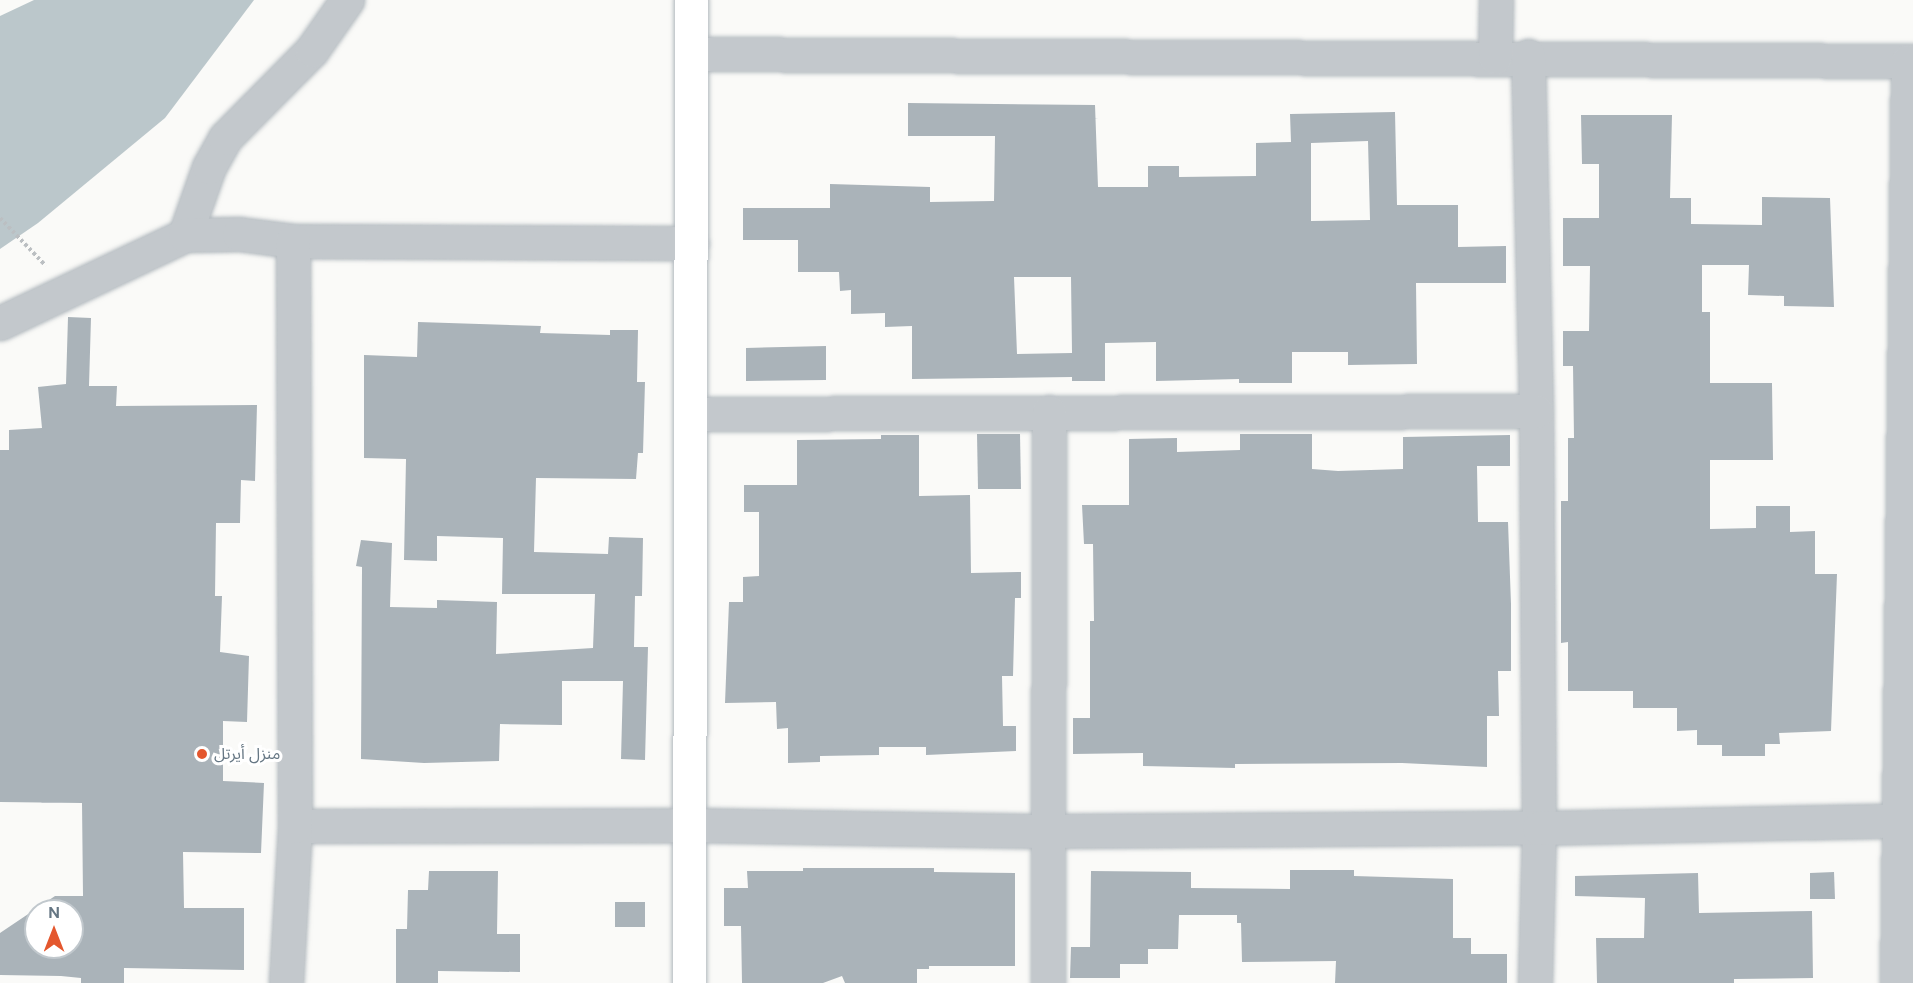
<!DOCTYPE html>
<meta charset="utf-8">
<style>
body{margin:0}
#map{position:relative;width:1913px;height:983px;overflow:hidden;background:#fafaf8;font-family:"DM Sans","Noto Sans Arabic",sans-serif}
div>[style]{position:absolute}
.water>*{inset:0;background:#bbc7cb}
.building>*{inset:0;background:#aab3b9}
.path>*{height:4px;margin-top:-2px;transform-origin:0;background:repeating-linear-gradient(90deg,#bbbfc2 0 3px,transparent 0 6px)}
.roads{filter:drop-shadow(0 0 2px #b3babf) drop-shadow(0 0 2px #b3babf)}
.street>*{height:33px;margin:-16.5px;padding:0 16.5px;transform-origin:16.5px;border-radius:16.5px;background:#c3c8cc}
.secondary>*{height:33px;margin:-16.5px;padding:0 16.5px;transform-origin:16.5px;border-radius:16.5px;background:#fff}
.dots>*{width:16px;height:16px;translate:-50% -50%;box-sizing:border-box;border:3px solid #fff;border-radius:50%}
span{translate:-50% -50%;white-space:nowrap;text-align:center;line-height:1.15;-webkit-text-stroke:6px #fff;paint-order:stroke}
.poi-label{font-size:16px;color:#657683}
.left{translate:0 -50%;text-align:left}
.north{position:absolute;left:24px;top:899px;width:60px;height:60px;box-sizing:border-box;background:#fff;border:2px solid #c1c8cd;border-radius:50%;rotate:0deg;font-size:16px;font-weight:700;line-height:24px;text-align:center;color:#657683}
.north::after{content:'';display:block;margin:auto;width:21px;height:27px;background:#e4572e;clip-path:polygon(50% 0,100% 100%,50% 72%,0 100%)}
</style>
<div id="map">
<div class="water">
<i style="clip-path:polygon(34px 0,254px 0,165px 118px,38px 223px,0 249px,0 16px)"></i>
</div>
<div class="building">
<i style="clip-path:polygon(evenodd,908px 103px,1095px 105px,1098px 187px,1148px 187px,1148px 166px,1179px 166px,1179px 177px,1256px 176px,1256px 143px,1291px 142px,1290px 114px,1395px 112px,1397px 205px,1458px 205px,1458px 247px,1506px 246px,1506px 283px,1416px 283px,1417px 364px,1348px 365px,1348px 352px,1292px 352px,1292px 383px,1239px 383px,1239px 379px,1156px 381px,1156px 342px,1105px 343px,1105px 381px,1072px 381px,1072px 377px,912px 379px,912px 326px,885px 327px,885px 313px,851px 314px,851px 290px,840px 291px,839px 272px,798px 272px,798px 240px,743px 240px,743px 208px,830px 208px,830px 184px,930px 187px,930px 202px,994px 201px,995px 136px,908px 136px,908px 103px,1368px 141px,1370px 220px,1311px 221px,1311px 143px,1368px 141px,908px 103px,1014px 277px,1071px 277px,1072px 353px,1017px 354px,1014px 277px)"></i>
<i style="clip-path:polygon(1581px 115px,1672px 115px,1670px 198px,1691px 198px,1691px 224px,1762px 225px,1762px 197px,1830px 198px,1834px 307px,1784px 306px,1784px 296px,1748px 295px,1749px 265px,1702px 265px,1702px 312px,1710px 312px,1710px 383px,1772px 383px,1773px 460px,1710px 460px,1710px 529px,1756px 528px,1756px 506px,1790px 506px,1790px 532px,1815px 531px,1815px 574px,1837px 574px,1831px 731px,1779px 733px,1780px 744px,1765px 744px,1765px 756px,1722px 756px,1722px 745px,1697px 745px,1697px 730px,1677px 731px,1677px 708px,1633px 708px,1633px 691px,1568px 691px,1568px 642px,1561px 643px,1561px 501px,1568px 501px,1568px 438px,1574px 438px,1573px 366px,1563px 366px,1563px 331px,1589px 331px,1590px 266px,1563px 266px,1563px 218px,1599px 218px,1599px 164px,1582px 164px)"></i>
<i style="clip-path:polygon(evenodd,68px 317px,91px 318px,89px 386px,117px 386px,116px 406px,257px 405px,255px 481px,241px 480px,240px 523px,216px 523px,215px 596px,222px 596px,220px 652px,249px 656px,247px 722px,223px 721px,223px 781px,264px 783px,261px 853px,183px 852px,184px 908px,244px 908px,244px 970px,124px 968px,124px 983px,81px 983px,81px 978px,61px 976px,0 975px,0 933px,55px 896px,83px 896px,82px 803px,0 802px,0 450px,9px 450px,9px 430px,42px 428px,38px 387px,66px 384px,68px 317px,36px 911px,72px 911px,72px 947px,36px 947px,36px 911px)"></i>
<i style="clip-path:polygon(418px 322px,541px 326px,540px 333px,610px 335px,610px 330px,638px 330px,637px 382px,645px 382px,643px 453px,638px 453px,636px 479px,536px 478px,534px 552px,608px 554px,609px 537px,643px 538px,642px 596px,635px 596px,634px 647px,648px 647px,645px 760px,621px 759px,623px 681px,562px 681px,562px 725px,500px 724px,499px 761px,424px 763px,361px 759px,362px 567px,356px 566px,361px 540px,392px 543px,390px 607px,437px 608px,437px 600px,497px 602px,496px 654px,593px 648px,595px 594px,502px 594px,503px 538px,437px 536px,437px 561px,404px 560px,406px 459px,364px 458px,364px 355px,417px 357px)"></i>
<i style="clip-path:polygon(826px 346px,826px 380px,746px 381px,746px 348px)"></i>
<i style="clip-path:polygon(977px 434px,1020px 434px,1021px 489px,978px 489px)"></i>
<i style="clip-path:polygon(1240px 434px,1312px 434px,1312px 469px,1338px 471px,1403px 469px,1403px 437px,1510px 435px,1510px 466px,1477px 466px,1478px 522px,1508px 522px,1511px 604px,1511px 671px,1498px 671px,1499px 716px,1487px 716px,1487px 767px,1402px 763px,1235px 764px,1235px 768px,1143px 766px,1143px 753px,1073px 754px,1073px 718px,1090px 718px,1090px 621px,1094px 621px,1093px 544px,1084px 544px,1082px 505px,1129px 505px,1129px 439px,1177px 438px,1177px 452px,1240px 450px)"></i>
<i style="clip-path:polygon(881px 435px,919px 435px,919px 496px,970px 495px,971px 573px,1021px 572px,1021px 598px,1015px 598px,1013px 676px,1002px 676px,1003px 726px,1016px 726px,1016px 751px,926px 755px,926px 747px,879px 747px,879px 755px,820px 756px,820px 762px,788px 763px,788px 728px,777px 729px,776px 702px,725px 703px,729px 602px,743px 602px,743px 577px,759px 576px,759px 512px,744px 512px,744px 485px,797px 485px,797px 440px,881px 439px)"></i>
<i style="clip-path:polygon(803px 868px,934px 868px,934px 872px,1015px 873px,1015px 966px,929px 966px,929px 969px,917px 969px,917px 983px,845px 983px,842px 976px,823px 983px,742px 983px,741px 926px,724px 926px,724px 888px,748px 888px,747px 871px,803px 871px)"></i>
<i style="clip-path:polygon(1290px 870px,1354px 870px,1354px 876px,1453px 879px,1453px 938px,1471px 938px,1471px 954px,1507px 954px,1507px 983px,1335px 983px,1336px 961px,1242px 962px,1241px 923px,1237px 923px,1237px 915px,1179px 915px,1178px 949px,1148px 949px,1148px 964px,1120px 964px,1120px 978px,1070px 978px,1071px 947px,1090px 947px,1091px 871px,1191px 872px,1191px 888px,1290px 889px)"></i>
<i style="clip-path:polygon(429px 871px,498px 871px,497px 934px,520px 934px,520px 972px,438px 971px,438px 983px,396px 983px,396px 929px,407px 929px,408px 890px,428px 890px)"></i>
<i style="clip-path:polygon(1834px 872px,1835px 899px,1810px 899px,1810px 873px)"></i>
<i style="clip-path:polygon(1698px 873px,1699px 913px,1812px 911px,1813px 978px,1734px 979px,1734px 983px,1597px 983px,1596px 938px,1644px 938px,1645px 898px,1575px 896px,1575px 876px)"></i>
<i style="clip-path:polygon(615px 902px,645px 902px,645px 927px,615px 927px)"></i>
</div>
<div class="path">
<i style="left:0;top:218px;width:66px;rotate:46.2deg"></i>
</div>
<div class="roads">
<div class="street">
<i style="left:693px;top:54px;width:1220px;rotate:0.33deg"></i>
<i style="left:1528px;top:56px;width:355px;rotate:88.7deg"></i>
<i style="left:1536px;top:411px;width:417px;rotate:89.6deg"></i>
<i style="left:1539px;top:828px;width:155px;rotate:91.5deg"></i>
<i style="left:1495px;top:57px;width:57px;rotate:-89deg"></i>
<i style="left:185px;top:235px;width:72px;rotate:-70.6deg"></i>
<i style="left:209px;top:167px;width:33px;rotate:-61deg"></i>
<i style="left:225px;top:138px;width:124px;rotate:-45.3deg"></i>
<i style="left:312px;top:50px;width:61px;rotate:-55deg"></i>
<i style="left:0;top:323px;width:205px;rotate:-25.4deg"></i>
<i style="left:185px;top:235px;width:54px;rotate:-1.1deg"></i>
<i style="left:239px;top:234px;width:54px;rotate:7.4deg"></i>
<i style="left:293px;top:241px;width:399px;rotate:0.3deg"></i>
<i style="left:690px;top:414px;width:846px;rotate:-0.2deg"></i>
<i style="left:295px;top:826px;width:394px;rotate:-0.1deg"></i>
<i style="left:689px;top:825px;width:359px;rotate:1deg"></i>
<i style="left:1048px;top:831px;width:491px;rotate:-0.4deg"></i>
<i style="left:1539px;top:828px;width:374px;rotate:-1.2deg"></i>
<i style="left:286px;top:983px;width:157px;rotate:-86.7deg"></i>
<i style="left:295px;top:826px;width:585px;rotate:-90.2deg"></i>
<i style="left:1048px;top:983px;width:571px;rotate:-89.9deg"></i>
<i style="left:1897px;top:983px;width:922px;rotate:-89.32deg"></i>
</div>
<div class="secondary">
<i style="left:689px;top:983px;width:983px;rotate:-89.88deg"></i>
</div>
</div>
<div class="dots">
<i style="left:202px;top:754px;background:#e4572e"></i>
</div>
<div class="poi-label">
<span class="left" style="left:214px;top:754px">منزل أيرتل</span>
</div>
<div class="north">N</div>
</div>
